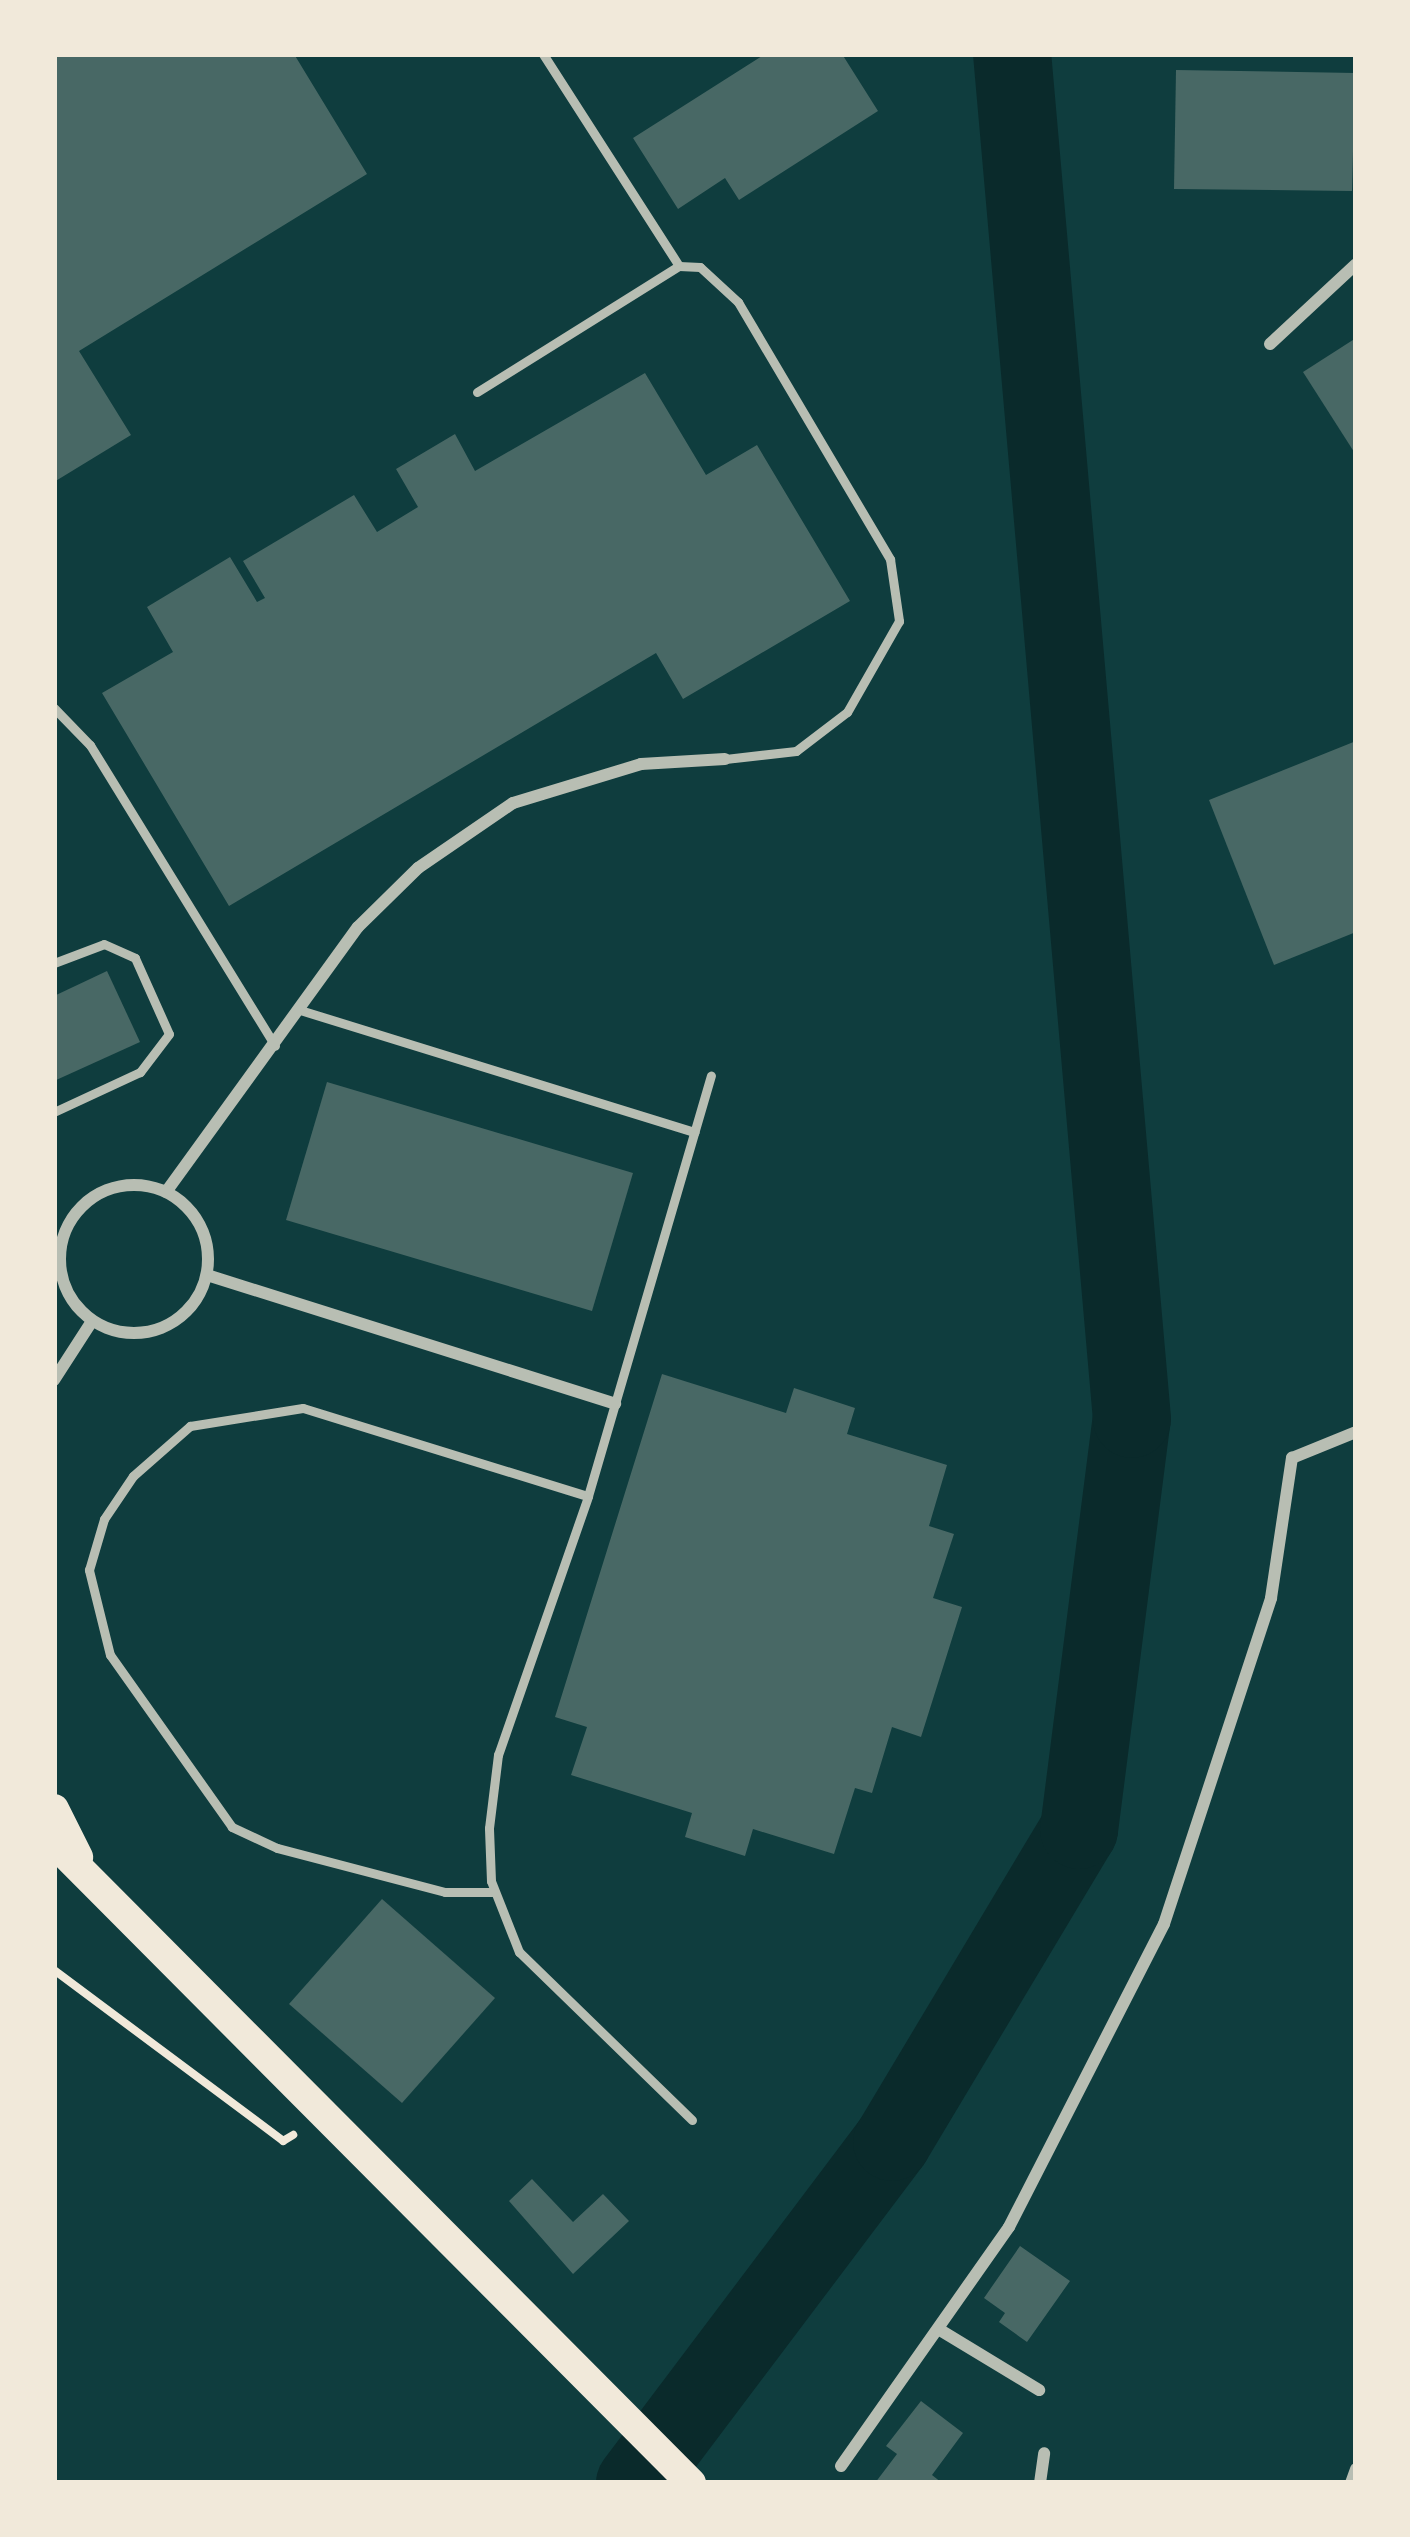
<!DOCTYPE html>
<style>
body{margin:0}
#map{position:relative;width:1410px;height:2537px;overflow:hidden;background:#0f3d3e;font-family:Rubik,sans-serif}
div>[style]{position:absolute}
.river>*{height:78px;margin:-39px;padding:0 39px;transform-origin:39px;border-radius:39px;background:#0a2a2b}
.building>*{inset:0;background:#486865}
.path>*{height:8px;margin:-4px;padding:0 4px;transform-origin:4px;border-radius:4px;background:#f1e9da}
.service>*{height:9px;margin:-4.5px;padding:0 4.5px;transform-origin:4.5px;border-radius:4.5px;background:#b8beb3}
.minor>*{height:12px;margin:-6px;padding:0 6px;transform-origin:6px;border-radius:6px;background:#b8beb3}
.minor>.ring{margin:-6px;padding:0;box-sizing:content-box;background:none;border:12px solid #b8beb3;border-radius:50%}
.primary>*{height:30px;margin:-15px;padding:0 15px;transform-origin:15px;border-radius:15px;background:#f1e9da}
span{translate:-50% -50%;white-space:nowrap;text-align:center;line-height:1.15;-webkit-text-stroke:12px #f1e9da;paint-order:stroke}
.frame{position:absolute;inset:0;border:57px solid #f1e9da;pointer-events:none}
</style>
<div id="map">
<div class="river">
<i style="left:635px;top:2483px;width:427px;rotate:-53deg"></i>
<i style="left:892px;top:2142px;width:364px;rotate:-59.1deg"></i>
<i style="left:1079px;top:1830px;width:414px;rotate:-82.7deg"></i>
<i style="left:1132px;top:1419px;width:1370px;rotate:-95.02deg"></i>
</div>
<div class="building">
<i style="clip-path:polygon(54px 54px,294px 54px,367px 174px,79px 351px,131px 435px,54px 482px)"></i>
<i style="clip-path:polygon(765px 54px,842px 54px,878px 111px,739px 200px,725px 178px,678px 209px,633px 138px)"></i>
<i style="clip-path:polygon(1176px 70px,1355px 73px,1352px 191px,1174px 189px)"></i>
<i style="clip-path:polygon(1356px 338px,1356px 455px,1303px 372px)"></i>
<i style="clip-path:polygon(645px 373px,706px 475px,757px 445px,850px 601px,683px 699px,656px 653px,229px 906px,102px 693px,173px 652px,147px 607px,230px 557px,257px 602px,265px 598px,243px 561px,354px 495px,377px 532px,418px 507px,396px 469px,455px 434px,475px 471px)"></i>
<i style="clip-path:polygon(1356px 741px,1356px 932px,1274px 965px,1209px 800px)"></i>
<i style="clip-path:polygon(107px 971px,140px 1042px,54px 1081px,54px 996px)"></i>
<i style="clip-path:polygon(327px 1082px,633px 1173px,592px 1311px,286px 1220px)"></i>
<i style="clip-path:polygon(662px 1374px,786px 1413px,794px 1388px,855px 1408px,847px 1434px,947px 1465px,929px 1526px,954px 1534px,933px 1598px,962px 1607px,921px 1737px,892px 1727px,872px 1793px,855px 1788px,834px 1854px,753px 1829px,745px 1856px,685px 1837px,692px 1813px,571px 1775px,587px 1727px,555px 1717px)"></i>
<i style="clip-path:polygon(382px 1899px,495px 1998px,402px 2103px,289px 2004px)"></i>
<i style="clip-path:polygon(532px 2179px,573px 2222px,603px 2194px,629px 2221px,573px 2274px,509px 2201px)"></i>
<i style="clip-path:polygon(1020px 2246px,1070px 2281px,1027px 2342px,999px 2322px,1005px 2313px,984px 2298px)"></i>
<i style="clip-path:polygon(921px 2401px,963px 2433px,932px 2475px,942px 2483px,875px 2483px,897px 2454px,886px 2446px)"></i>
</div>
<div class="path">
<i style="left:54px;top:1970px;width:286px;rotate:36.7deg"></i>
<i style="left:283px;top:2141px;width:12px;rotate:-31deg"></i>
</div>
<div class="service">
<i style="left:543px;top:54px;width:252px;rotate:57.3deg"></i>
<i style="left:477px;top:392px;width:238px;rotate:-32deg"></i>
<i style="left:679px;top:266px;width:21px;rotate:3deg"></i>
<i style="left:700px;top:267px;width:52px;rotate:42.6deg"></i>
<i style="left:738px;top:302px;width:299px;rotate:59.4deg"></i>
<i style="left:890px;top:559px;width:63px;rotate:81.7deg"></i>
<i style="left:899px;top:621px;width:105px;rotate:119.7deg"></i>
<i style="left:847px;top:712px;width:64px;rotate:142.6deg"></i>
<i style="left:796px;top:751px;width:71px;rotate:173.6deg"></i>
<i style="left:54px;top:708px;width:52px;rotate:45.8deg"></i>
<i style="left:90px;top:745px;width:353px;rotate:58.4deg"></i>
<i style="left:54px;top:963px;width:53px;rotate:-20.8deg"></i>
<i style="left:104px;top:944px;width:34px;rotate:24deg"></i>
<i style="left:135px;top:958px;width:83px;rotate:65.9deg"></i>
<i style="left:169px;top:1034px;width:48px;rotate:127.3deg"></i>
<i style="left:140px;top:1072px;width:95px;rotate:155.1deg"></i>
<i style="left:300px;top:1010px;width:413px;rotate:17.2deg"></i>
<i style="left:494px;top:1892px;width:49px;rotate:180deg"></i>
<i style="left:445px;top:1892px;width:174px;rotate:-165.3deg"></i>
<i style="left:277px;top:1848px;width:50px;rotate:-155deg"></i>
<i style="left:232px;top:1827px;width:211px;rotate:-125.3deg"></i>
<i style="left:110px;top:1655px;width:88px;rotate:-103.9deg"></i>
<i style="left:89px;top:1570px;width:53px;rotate:-73.6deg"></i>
<i style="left:104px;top:1519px;width:52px;rotate:-56deg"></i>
<i style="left:133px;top:1476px;width:76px;rotate:-41.3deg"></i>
<i style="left:190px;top:1426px;width:114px;rotate:-9.1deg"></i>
<i style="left:303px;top:1408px;width:298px;rotate:17.2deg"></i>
<i style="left:692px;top:2120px;width:241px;rotate:-135.8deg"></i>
<i style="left:519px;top:1952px;width:76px;rotate:-111.5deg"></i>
<i style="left:491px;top:1881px;width:53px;rotate:-92.2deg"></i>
<i style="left:489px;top:1828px;width:74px;rotate:-83deg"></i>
<i style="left:498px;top:1755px;width:274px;rotate:-70.8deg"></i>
<i style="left:588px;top:1496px;width:438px;rotate:-73.7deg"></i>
</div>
<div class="minor">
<i style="left:1270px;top:344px;width:117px;rotate:-42.9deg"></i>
<i class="ring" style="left:60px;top:1185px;width:136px;height:136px"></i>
<i style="left:166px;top:1192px;width:327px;rotate:-54.1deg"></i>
<i style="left:358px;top:927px;width:84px;rotate:-44.5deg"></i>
<i style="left:418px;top:868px;width:115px;rotate:-34.4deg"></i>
<i style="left:513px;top:803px;width:134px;rotate:-16.9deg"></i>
<i style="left:641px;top:764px;width:84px;rotate:-3.4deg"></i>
<i style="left:207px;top:1275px;width:428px;rotate:17.5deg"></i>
<i style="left:54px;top:1380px;width:70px;rotate:-57.2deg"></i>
<i style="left:940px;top:2330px;width:116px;rotate:31.2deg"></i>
<i style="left:841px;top:2466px;width:292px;rotate:-54.9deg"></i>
<i style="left:1009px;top:2227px;width:340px;rotate:-62.9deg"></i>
<i style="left:1164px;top:1924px;width:343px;rotate:-71.8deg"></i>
<i style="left:1271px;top:1598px;width:142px;rotate:-81.5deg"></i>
<i style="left:1292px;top:1458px;width:69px;rotate:-22.1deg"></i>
<i style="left:1040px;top:2483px;width:30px;rotate:-82deg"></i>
<i style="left:1351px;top:2483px;width:15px;rotate:-70deg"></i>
</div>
<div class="primary">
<i style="left:54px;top:1809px;width:54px;rotate:63.4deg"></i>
<i style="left:54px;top:1843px;width:903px;rotate:45.13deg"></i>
</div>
<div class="frame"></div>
</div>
